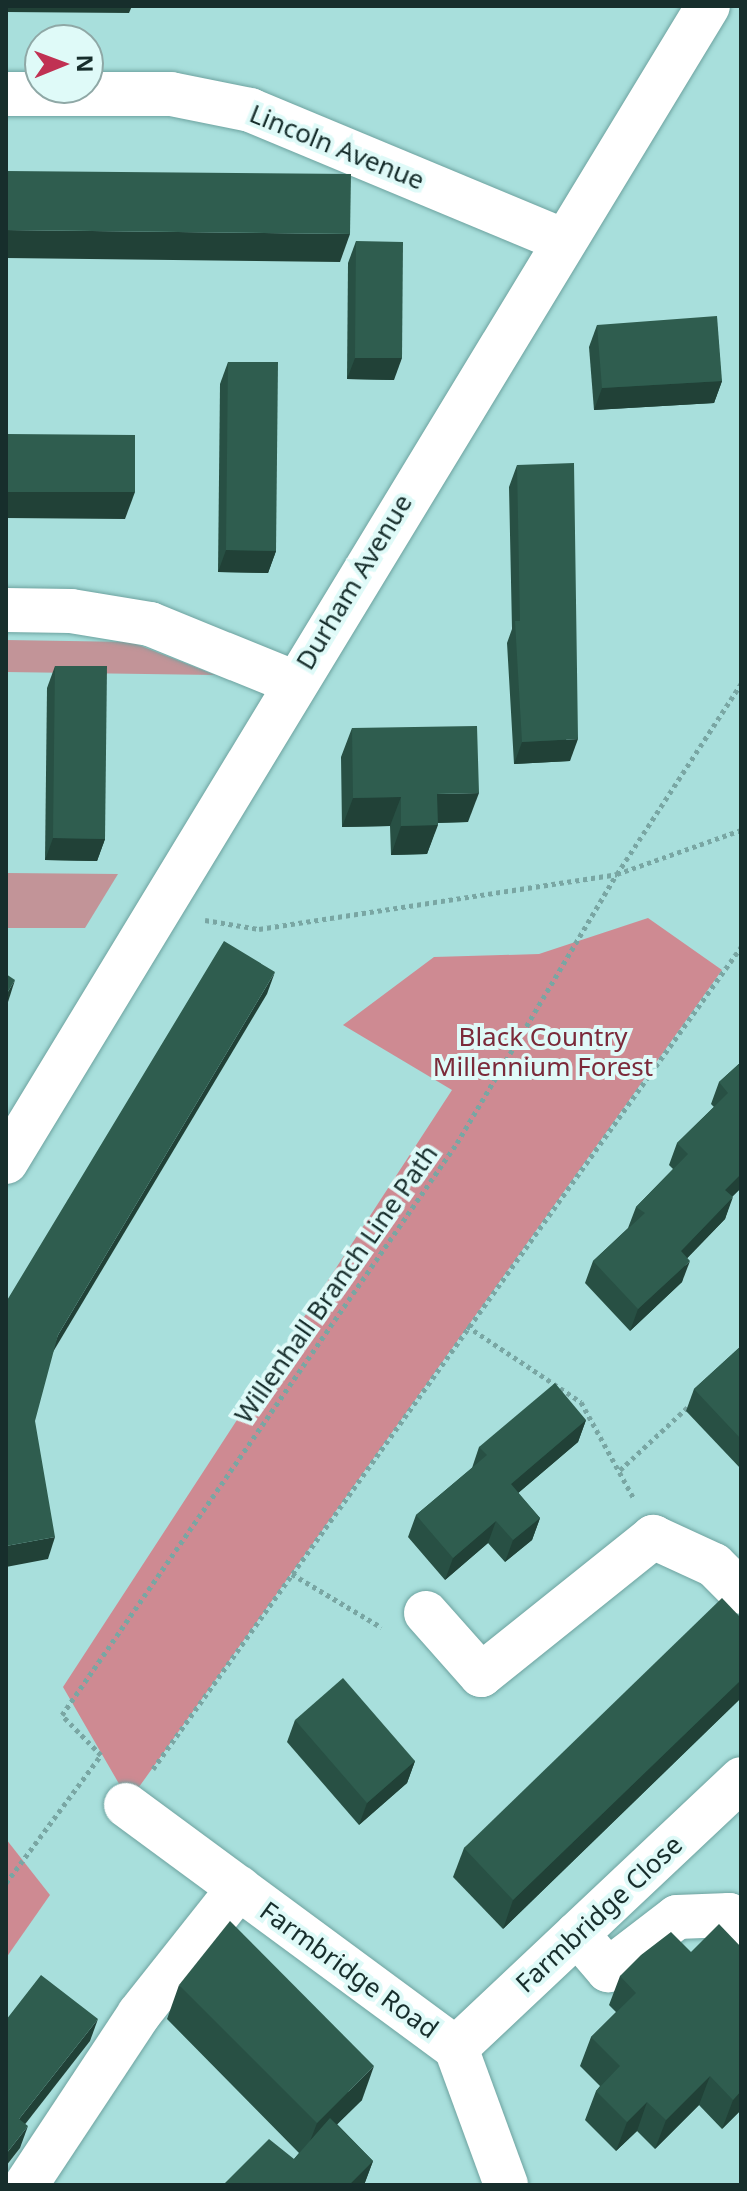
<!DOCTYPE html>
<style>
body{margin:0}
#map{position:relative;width:747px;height:2191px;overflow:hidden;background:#a8dfdc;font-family:"Noto Sans",sans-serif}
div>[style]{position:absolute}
.green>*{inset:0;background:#c29498}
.forest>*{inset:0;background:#ce8a92}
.path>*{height:5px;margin-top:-2.5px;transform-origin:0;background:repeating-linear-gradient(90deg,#79a6a3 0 4px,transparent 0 8px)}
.roads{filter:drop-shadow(0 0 2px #6da29f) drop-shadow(0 0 2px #6da29f)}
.minor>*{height:44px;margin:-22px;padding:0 22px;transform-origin:22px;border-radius:22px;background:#fff}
.wall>*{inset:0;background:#285044}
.shaded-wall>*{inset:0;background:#214137}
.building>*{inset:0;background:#2f5d4f}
span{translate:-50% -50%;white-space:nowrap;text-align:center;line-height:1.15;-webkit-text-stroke:8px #dffaf8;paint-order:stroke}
.street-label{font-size:26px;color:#172e2c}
.park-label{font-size:26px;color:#7b2a3a}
.frame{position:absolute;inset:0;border:8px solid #172e2c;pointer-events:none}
.north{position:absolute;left:24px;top:24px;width:80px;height:80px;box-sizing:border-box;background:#dffaf8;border:2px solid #8fa8a6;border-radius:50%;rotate:89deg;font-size:22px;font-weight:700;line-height:32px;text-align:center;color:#172e2c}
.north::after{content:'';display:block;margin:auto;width:28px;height:36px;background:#c03153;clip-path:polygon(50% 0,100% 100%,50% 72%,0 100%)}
</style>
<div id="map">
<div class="green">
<i style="clip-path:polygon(6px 640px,131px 642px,215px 675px,6px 672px)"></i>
<i style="clip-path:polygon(6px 873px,118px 874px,85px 928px,6px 928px)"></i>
</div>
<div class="forest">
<i style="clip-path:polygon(648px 918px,722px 970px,129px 1801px,63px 1687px,452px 1090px,343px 1025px,434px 957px,539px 954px)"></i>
<i style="clip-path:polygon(6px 1839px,50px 1895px,6px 1958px)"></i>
</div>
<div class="path">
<i style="left:205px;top:920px;width:55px;rotate:9.5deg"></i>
<i style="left:259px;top:929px;width:362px;rotate:-8.7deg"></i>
<i style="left:617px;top:874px;width:132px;rotate:-19.5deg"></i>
<i style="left:467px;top:1326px;width:137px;rotate:33.7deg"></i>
<i style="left:581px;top:1402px;width:111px;rotate:61.3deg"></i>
<i style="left:620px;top:1470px;width:98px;rotate:-42.9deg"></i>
<i style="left:292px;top:1574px;width:104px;rotate:30.8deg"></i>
<i style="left:153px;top:1769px;width:1011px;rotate:-54.42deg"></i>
<i style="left:6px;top:1883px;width:159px;rotate:-53.4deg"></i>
<i style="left:101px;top:1755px;width:56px;rotate:-134.3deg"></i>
<i style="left:62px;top:1715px;width:695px;rotate:-55.37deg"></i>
<i style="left:457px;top:1143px;width:313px;rotate:-59.3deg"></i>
<i style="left:617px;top:874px;width:227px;rotate:-56.9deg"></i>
</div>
<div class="roads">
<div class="minor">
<i style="left:6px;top:94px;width:165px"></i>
<i style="left:171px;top:94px;width:81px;rotate:11.4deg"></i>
<i style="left:250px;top:110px;width:339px;rotate:22.6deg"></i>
<i style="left:6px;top:610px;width:65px;rotate:0.9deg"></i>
<i style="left:71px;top:611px;width:80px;rotate:9.3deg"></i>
<i style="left:150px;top:624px;width:154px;rotate:22.1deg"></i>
<i style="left:6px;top:1162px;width:1352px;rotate:-58.73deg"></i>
<i style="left:426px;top:1613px;width:83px;rotate:48.4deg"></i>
<i style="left:481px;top:1675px;width:221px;rotate:-38.7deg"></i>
<i style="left:653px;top:1537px;width:67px;rotate:24.7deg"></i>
<i style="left:714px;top:1565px;width:38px;rotate:45deg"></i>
<i style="left:126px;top:1805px;width:410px;rotate:36.4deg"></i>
<i style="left:456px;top:2048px;width:146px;rotate:69.9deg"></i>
<i style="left:577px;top:1934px;width:48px;rotate:49.3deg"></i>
<i style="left:608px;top:1970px;width:87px;rotate:-37.5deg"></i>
<i style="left:677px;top:1917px;width:52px;rotate:-2.2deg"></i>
<i style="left:729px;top:1915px;width:18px;rotate:47deg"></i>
<i style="left:456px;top:2048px;width:392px;rotate:-43.3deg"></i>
<i style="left:26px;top:2185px;width:205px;rotate:-56.5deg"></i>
<i style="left:139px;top:2014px;width:161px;rotate:-51.6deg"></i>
</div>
</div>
<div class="wall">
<i style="clip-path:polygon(741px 200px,741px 248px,739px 206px)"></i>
<i style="clip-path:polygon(356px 241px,394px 380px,347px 379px,348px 263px)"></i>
<i style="clip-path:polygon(597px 325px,722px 381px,714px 403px,594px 410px,589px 347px)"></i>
<i style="clip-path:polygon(228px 362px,276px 551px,268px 573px,218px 572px,220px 384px)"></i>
<i style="clip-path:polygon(517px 465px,570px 761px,514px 764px,507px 643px,512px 629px,509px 487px)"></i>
<i style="clip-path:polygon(55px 666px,105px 839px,97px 861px,45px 860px,47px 688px)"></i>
<i style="clip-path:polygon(352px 728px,468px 822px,438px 823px,427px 854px,391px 855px,390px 826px,342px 827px,341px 757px)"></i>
<i style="clip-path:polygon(741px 1062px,741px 1188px,732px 1197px,725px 1219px,687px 1258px,682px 1282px,630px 1331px,585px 1283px,593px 1261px,628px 1228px,636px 1207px,673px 1169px,669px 1165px,677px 1143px,714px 1107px,711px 1104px,719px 1082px)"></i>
<i style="clip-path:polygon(741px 1346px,741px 1469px,686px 1411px,694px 1389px)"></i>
<i style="clip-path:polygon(586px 1420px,578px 1442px,518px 1493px,540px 1518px,532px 1540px,505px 1562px,488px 1543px,445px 1580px,408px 1537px,416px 1515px,472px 1468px,479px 1447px)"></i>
<i style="clip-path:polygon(741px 1618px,741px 1698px,503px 1929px,453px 1877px,464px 1848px)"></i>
<i style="clip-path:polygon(295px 1720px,415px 1761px,407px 1783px,359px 1825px,287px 1742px)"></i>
<i style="clip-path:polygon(741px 1947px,741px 2110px,722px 2129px,699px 2105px,655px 2149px,637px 2131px,616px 2151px,585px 2120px,596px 2091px,600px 2086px,580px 2066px,591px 2037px,616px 2012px,609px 2005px,620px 1976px,691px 1952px)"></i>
<i style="clip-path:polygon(179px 1985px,362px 2100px,337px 2124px,373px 2161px,364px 2185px,223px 2185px,294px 2159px,299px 2153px,167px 2019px)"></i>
</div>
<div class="shaded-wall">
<i style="clip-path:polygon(6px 6px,132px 6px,129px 13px,6px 12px)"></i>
<i style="clip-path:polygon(6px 230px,350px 234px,340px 262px,6px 258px)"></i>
<i style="clip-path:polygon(355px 358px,402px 358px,394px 380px,347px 379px)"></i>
<i style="clip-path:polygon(722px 381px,714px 403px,594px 410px,602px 388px)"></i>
<i style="clip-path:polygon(6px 492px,135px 492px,125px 519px,6px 518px)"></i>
<i style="clip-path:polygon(226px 550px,276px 551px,268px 573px,218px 572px)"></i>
<i style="clip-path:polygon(578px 739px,570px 761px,514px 764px,522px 742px)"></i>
<i style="clip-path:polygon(479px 793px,468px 822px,427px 823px,437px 794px)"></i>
<i style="clip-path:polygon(401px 797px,390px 826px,342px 827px,353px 798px)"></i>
<i style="clip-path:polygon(438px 825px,427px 854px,391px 855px,401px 826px)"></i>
<i style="clip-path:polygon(53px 838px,105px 839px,97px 861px,45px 860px)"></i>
<i style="clip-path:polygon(275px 972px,267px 994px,50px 1357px,58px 1335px)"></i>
<i style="clip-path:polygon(15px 980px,8px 1002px,6px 1004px,6px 995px)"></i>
<i style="clip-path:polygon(741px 1174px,741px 1188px,717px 1211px,725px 1190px)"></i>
<i style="clip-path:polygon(733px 1197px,725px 1219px,673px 1273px,681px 1251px)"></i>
<i style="clip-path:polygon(690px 1261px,682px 1282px,630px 1331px,638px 1309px)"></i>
<i style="clip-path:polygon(586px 1420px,578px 1442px,503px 1506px,511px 1484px)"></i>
<i style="clip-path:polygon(540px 1518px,532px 1540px,505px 1562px,513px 1540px)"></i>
<i style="clip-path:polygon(496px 1521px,488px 1543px,445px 1580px,453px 1558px)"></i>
<i style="clip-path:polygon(55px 1537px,48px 1559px,6px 1567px,6px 1546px)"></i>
<i style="clip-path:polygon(741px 1680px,741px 1698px,503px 1929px,513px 1900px)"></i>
<i style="clip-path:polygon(415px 1761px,407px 1783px,359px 1825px,367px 1803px)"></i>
<i style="clip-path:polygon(98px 2019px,90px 2041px,12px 2141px,19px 2119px)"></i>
<i style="clip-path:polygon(374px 2066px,362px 2100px,304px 2157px,317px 2123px)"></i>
<i style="clip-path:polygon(710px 2076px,699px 2105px,655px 2149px,666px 2120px)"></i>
<i style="clip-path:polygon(741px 2091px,741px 2110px,722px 2129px,733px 2100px)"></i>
<i style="clip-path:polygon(647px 2102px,637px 2131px,616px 2151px,627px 2122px)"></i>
<i style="clip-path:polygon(28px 2126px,20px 2148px,6px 2166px,6px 2154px)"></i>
<i style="clip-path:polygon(373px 2161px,364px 2185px,349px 2185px)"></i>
</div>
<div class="building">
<i style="clip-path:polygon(6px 171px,351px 174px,350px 234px,6px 230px)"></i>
<i style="clip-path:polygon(356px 241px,403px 242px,402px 358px,355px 358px)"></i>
<i style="clip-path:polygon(717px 316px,722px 381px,602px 388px,597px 325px)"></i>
<i style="clip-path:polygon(228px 362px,278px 362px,276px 551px,226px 550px)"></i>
<i style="clip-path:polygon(6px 434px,135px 435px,135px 492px,6px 492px)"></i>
<i style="clip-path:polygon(574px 463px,578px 739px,522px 742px,515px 621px,520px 621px,517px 465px)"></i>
<i style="clip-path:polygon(55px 666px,107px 666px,105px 839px,53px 838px)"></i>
<i style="clip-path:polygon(477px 726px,479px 793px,437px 794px,438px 825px,401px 826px,401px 797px,353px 798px,352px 728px)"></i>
<i style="clip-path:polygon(224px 941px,275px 972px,58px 1335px,35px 1421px,55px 1537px,6px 1546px,6px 1302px)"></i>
<i style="clip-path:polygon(6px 974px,15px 980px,6px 995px)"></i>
<i style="clip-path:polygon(741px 1062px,741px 1174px,725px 1190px,733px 1197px,681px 1251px,690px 1261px,638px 1309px,593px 1261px,645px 1213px,636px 1207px,688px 1154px,677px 1143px,728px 1093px,719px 1082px)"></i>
<i style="clip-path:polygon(741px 1346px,741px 1439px,694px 1389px)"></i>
<i style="clip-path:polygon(555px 1383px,586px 1420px,511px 1484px,540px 1518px,513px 1540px,496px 1521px,453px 1558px,416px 1515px,487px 1455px,479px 1447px)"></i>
<i style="clip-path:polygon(722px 1598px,741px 1618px,741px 1680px,513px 1900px,464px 1848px)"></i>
<i style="clip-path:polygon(343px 1678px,415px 1761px,367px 1803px,295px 1720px)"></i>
<i style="clip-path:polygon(230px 1921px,374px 2066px,317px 2123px,179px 1985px)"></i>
<i style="clip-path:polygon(719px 1924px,741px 1947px,741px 2091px,733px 2100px,710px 2076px,666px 2120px,647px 2102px,627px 2122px,596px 2091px,620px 2066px,591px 2037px,636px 1993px,620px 1976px,641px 1955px,671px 1932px,691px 1952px)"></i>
<i style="clip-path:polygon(41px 1975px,98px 2019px,19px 2119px,28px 2126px,6px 2154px,6px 2020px)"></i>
<i style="clip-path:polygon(330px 2118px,373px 2161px,349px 2185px,223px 2185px,269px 2139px,294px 2159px)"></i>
</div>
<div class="street-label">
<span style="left:337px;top:147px;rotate:22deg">Lincoln Avenue</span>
<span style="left:354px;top:582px;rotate:-59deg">Durham Avenue</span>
<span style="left:336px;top:1284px;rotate:-55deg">Willenhall Branch Line Path</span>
<span style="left:599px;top:1914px;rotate:-43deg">Farmbridge Close</span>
<span style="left:349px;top:1970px;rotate:36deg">Farmbridge Road</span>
</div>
<div class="park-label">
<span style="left:543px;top:1052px">Black Country<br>Millennium Forest</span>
</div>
<div class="frame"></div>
<div class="north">N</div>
</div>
